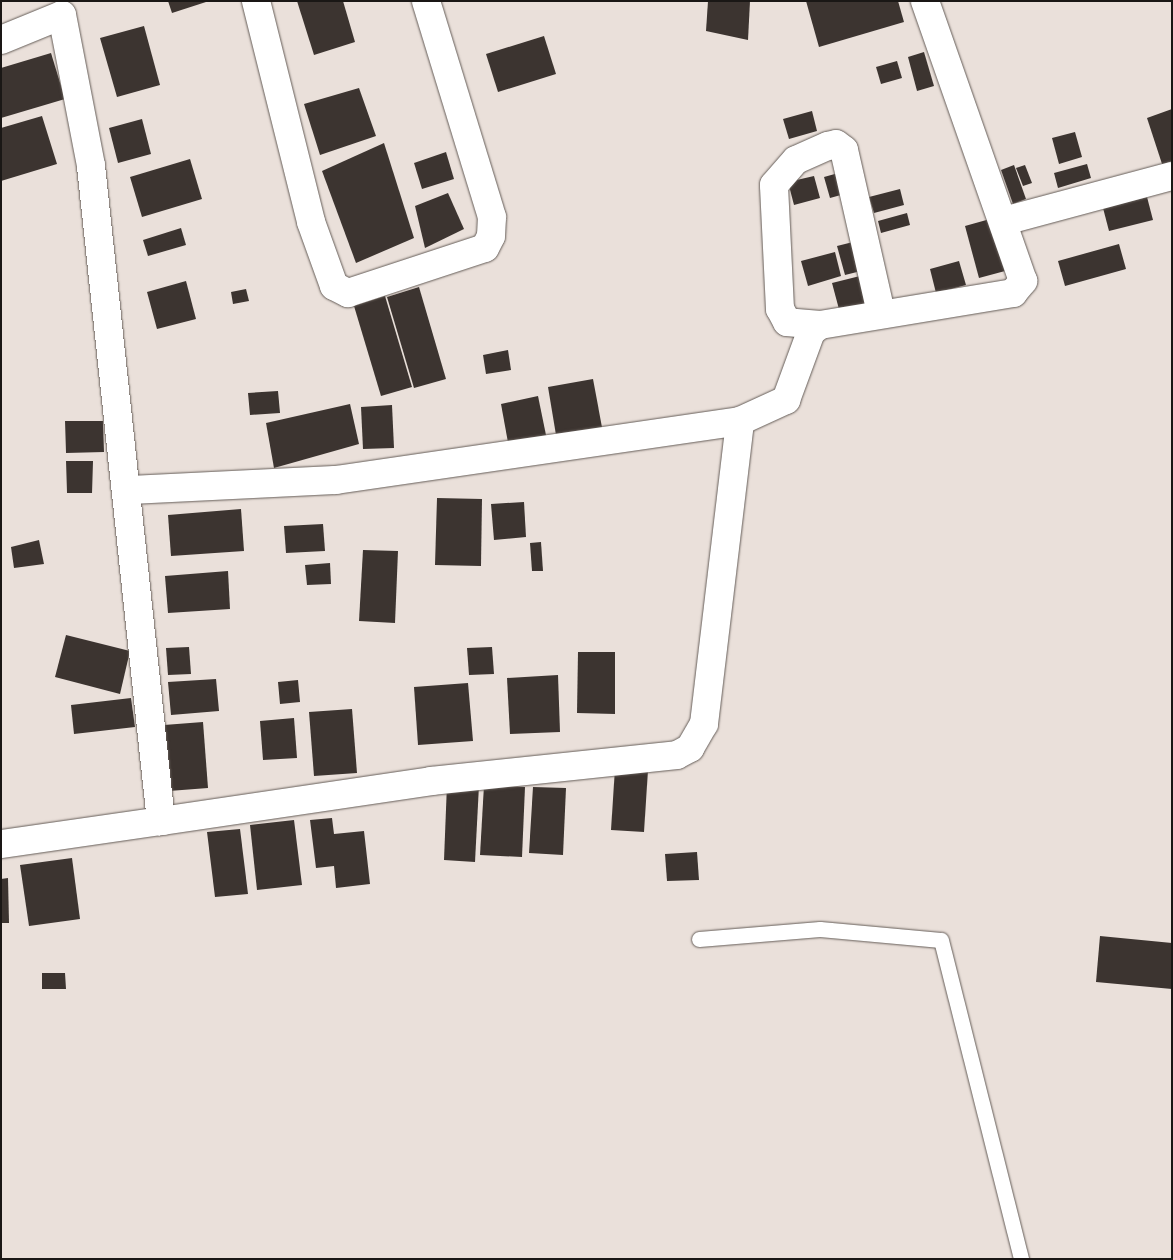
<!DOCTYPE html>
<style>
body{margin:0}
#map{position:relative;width:1173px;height:1260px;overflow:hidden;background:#eae0da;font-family:Montserrat,sans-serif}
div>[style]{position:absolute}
.building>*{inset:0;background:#3c3430}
.roads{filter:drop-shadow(0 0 1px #655d58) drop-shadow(0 0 1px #655d58)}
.lane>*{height:15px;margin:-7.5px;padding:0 7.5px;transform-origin:7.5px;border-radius:7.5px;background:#fff}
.street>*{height:28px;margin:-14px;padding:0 14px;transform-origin:14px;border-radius:14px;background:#fff}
span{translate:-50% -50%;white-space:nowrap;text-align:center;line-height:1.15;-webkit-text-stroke:5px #fff;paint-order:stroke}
.frame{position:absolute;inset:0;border:2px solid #1a1715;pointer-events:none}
</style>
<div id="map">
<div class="building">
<i style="clip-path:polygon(168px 1px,206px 1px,206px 2px,172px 13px)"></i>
<i style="clip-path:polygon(297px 1px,343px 1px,355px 42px,314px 55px)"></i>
<i style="clip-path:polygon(708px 1px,750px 1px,748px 40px,706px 31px)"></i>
<i style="clip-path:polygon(806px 1px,898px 1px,904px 22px,819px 47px)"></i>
<i style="clip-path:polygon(144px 26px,160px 85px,117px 97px,100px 38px)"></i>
<i style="clip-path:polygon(544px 36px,556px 74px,498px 92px,486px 54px)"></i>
<i style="clip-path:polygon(924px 52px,934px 86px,917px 91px,908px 57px)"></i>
<i style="clip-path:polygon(51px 53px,65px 99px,1px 118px,1px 68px)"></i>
<i style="clip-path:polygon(897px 61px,902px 78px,881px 84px,876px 67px)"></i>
<i style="clip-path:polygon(359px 88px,376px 136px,320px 155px,304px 104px)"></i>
<i style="clip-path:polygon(1172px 109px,1172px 167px,1164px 170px,1147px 118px)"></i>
<i style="clip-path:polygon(812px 111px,817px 131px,789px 139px,783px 119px)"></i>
<i style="clip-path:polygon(42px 116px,57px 164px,1px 181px,1px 128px)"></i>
<i style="clip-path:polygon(142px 119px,151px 154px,118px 163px,109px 128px)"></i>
<i style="clip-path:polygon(1075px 132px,1082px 157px,1059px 164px,1052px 138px)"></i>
<i style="clip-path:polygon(384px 143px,414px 238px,356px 263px,322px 171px)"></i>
<i style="clip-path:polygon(446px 152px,454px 179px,422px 189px,414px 163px)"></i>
<i style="clip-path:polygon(190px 159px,202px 199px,142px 217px,130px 177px)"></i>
<i style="clip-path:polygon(1087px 164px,1091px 178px,1058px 188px,1054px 173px)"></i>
<i style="clip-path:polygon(1014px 165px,1026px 199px,1013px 204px,1001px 170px)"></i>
<i style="clip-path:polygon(1025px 165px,1032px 183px,1023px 186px,1016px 168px)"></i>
<i style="clip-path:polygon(842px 172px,848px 193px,830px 198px,824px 177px)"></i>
<i style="clip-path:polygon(814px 176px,820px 198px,794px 205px,788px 182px)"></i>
<i style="clip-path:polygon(900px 189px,904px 205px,874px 213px,869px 197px)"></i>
<i style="clip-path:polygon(448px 193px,464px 229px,425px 248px,415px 206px)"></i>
<i style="clip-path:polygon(1147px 197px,1153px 220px,1109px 231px,1103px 208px)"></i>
<i style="clip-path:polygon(907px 213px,910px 225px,881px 233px,878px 221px)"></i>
<i style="clip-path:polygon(990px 219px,1005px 271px,979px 278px,965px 226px)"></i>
<i style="clip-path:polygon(181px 228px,186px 245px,148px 256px,143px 240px)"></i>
<i style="clip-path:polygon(861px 240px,869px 269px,845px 275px,837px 246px)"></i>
<i style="clip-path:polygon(1119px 244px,1126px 269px,1065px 286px,1058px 261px)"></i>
<i style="clip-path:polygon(835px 252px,841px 276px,808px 286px,801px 261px)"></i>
<i style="clip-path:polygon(959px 261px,966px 285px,936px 293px,930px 269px)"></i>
<i style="clip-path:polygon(864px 275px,872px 305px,840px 313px,832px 283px)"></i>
<i style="clip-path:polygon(186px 281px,196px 319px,157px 329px,147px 292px)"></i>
<i style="clip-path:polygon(419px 287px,446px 379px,414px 388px,387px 297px)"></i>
<i style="clip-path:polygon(246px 289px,249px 301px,233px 304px,231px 292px)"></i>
<i style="clip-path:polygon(385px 296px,412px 387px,381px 396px,354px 306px)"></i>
<i style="clip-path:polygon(508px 350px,511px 370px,486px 374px,483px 355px)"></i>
<i style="clip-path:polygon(593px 379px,604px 438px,558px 447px,548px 387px)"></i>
<i style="clip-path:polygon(278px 391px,280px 413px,250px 415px,248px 393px)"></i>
<i style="clip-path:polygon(538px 396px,547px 440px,509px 448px,501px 404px)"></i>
<i style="clip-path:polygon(350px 404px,359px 444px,274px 468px,266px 423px)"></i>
<i style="clip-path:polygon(392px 405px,394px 448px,363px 449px,361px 407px)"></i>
<i style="clip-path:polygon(65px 421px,103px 421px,104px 452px,66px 453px)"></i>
<i style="clip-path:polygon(66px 461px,93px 461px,92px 493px,67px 493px)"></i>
<i style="clip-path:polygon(437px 498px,482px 499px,481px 566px,435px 565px)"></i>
<i style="clip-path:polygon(524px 502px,526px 537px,494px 540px,491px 504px)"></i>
<i style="clip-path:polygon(241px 509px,244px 551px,171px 556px,168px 515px)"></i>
<i style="clip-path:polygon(323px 524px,325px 551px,286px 553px,284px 526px)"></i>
<i style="clip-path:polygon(39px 540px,44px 564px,14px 568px,11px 547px)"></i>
<i style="clip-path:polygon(541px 542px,543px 571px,532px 571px,530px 543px)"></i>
<i style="clip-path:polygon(363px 550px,398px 551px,395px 623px,359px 621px)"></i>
<i style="clip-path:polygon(330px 563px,331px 584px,307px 585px,305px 565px)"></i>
<i style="clip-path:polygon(228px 571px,230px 609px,168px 613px,165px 576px)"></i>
<i style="clip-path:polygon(66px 635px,130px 651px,120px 694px,55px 677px)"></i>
<i style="clip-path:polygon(189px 647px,191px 674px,168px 675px,166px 648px)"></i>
<i style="clip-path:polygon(492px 647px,494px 674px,469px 675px,467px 648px)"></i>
<i style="clip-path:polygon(578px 652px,615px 652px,615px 714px,577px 713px)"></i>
<i style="clip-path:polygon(558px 675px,560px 732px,510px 734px,507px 678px)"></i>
<i style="clip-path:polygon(216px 679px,219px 711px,171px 715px,168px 682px)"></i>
<i style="clip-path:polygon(298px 680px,300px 702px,280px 704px,278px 682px)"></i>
<i style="clip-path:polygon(468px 683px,473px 741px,418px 745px,414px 687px)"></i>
<i style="clip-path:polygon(131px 698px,135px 727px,74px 734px,71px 705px)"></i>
<i style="clip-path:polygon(352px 709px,357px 773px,314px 776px,309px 712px)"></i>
<i style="clip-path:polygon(294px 718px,297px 758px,263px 760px,260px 721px)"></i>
<i style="clip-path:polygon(203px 722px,208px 788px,169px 791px,164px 725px)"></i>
<i style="clip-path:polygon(615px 768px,648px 770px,644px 832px,611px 830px)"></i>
<i style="clip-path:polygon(447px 784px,479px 785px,475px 862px,444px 860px)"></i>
<i style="clip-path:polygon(484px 785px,525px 787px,522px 857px,480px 855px)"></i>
<i style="clip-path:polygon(533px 787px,566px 788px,563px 855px,529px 853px)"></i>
<i style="clip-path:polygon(332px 818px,334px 834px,364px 831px,370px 884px,336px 888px,334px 866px,316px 868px,310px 820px)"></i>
<i style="clip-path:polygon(294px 820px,302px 885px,257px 890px,250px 825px)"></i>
<i style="clip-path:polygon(240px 829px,248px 894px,215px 897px,207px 832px)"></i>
<i style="clip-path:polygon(697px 852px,699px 880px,667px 881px,665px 854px)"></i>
<i style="clip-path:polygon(72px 858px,80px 919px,29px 926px,20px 865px)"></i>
<i style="clip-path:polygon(8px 878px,9px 923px,1px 923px,1px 879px)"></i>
<i style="clip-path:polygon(1100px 936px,1172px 943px,1172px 989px,1096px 982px)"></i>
<i style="clip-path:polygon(42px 973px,65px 973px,66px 989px,42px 989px)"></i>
</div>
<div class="roads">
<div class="lane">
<i style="left:699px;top:939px;width:121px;rotate:-4.7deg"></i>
<i style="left:820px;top:929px;width:121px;rotate:5.2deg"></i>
<i style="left:941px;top:940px;width:329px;rotate:75.9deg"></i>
</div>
<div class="street">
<i style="left:256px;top:1px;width:228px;rotate:76deg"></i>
<i style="left:311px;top:222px;width:68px;rotate:70.2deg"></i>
<i style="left:334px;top:286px;width:16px;rotate:27deg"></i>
<i style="left:348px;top:293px;width:144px;rotate:-18.2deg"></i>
<i style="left:485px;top:248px;width:13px;rotate:-63deg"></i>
<i style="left:491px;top:236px;width:19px;rotate:-87deg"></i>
<i style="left:492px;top:217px;width:226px;rotate:-107deg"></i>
<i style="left:1px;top:40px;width:66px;rotate:-22.3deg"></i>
<i style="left:62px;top:15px;width:154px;rotate:79.1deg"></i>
<i style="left:91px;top:166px;width:659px;rotate:83.9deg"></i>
<i style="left:161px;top:821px;width:162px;rotate:171.8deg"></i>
<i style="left:1004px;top:221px;width:174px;rotate:-15deg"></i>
<i style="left:820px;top:325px;width:33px;rotate:-175deg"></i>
<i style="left:787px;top:322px;width:15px;rotate:-118deg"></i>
<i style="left:780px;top:309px;width:124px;rotate:-92.8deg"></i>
<i style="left:774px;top:185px;width:33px;rotate:-49deg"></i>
<i style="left:796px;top:160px;width:35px;rotate:-24deg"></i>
<i style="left:828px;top:146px;width:8px;rotate:-14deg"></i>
<i style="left:836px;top:144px;width:10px;rotate:37deg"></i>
<i style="left:844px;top:150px;width:167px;rotate:77.2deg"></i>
<i style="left:129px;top:490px;width:207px;rotate:-2.8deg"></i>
<i style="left:336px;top:480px;width:408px;rotate:-8.3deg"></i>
<i style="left:740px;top:421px;width:51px;rotate:-24.5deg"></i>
<i style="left:786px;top:400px;width:72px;rotate:-69.8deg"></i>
<i style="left:811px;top:332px;width:11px;rotate:-38deg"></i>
<i style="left:820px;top:325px;width:196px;rotate:-9.4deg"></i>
<i style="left:1013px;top:293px;width:16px;rotate:-50deg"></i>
<i style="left:1023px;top:281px;width:297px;rotate:-109.3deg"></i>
<i style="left:161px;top:821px;width:273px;rotate:-8.4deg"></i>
<i style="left:431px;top:781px;width:247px;rotate:-6deg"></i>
<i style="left:677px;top:755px;width:15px;rotate:-28deg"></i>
<i style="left:690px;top:748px;width:28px;rotate:-60deg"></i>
<i style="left:704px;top:724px;width:305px;rotate:-83.2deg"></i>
</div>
</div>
<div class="frame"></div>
</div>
